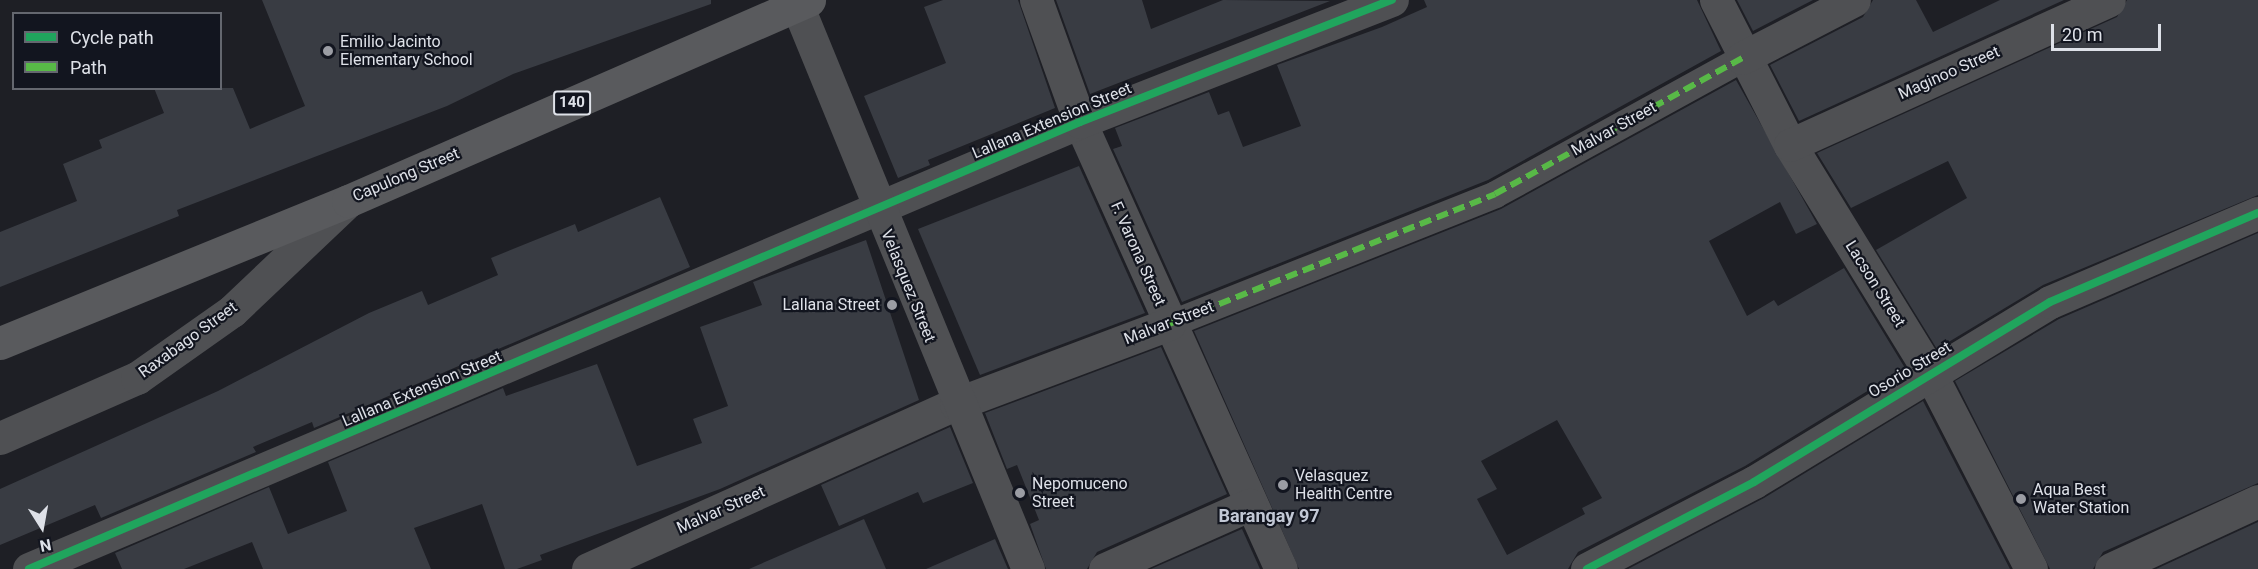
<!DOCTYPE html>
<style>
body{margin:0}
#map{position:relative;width:2258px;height:569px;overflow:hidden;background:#1e1f25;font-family:Roboto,sans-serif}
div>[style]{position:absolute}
.building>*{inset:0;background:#393c43}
.pedestrian>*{height:27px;margin:-13.5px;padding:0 13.5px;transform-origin:13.5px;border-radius:13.5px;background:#4f5053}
.minor>*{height:33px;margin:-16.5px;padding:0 16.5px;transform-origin:16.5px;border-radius:16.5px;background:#4f5053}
.tertiary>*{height:33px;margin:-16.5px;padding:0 16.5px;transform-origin:16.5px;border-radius:16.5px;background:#4f5053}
.primary>*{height:33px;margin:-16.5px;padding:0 16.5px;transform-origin:16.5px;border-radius:16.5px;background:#595a5d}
.quiet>*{height:6px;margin-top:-3px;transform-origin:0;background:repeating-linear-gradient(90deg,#58b947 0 12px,transparent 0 18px)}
.cycleway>*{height:8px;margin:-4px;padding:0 4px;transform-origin:4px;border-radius:4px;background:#20a55d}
.dots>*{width:16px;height:16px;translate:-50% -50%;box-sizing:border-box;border:3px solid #12151f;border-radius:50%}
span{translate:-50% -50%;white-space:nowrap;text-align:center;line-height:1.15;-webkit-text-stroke:4.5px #12151f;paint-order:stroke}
.shield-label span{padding:2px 4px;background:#12151f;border:2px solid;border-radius:4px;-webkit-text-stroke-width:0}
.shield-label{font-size:15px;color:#dee1e8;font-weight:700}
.poi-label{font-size:16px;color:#dee1e8}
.left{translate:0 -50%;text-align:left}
.right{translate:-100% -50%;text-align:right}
.street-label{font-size:16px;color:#dee1e8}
.neighbourhood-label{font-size:18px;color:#c2c8d5;font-weight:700}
.legend{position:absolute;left:12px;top:12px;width:210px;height:78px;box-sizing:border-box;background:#12151f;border:2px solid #64676f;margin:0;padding:8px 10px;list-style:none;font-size:18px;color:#dee1e8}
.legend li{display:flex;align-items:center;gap:12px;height:30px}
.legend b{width:30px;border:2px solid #64676f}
.north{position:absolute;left:12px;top:497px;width:60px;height:60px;-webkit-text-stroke:4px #12151f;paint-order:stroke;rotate:169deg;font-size:16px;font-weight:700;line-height:24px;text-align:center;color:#dee1e8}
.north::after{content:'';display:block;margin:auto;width:21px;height:27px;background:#dee1e8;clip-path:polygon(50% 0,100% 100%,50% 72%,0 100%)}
.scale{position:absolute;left:2051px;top:24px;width:110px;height:27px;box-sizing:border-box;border:3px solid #dee1e8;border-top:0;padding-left:8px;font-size:18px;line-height:21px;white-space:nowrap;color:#dee1e8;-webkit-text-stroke:4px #12151f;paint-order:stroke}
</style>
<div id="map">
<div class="building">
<i style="clip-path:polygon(262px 0,711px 0,711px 4px,513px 74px,447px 106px,177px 210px,179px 216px,0 287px,0 232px,77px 201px,63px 164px,102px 148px,99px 140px,164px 113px,154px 88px,233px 88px,250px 129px,305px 106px)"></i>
<i style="clip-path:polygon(943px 0,1018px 0,1055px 108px,928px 160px,930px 165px,898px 178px,864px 96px,946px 63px,924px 7px)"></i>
<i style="clip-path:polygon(1056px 0,1142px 0,1151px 29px,1223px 0,1330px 1px,1090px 94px)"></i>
<i style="clip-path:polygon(1424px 0,1697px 0,1721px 51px,1488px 180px,1182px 302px,1113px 149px,1122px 146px,1115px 128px,1209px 92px,1218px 115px,1229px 111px,1243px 147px,1301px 126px,1277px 65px,1382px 27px,1427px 7px)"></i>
<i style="clip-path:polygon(1737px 0,1813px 0,1753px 31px)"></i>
<i style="clip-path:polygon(1873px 0,1916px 0,1933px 32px,2000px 0,2064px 0,1799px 121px,1770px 65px,1863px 17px)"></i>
<i style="clip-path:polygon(2127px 0,2258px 0,2258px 195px,2043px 285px,1937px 349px,1876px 250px,1967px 198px,1948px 161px,1851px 208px,1817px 153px,2117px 17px)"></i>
<i style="clip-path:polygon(evenodd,1736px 80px,1817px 224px,1796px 234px,1780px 202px,1709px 241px,1747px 316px,1774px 300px,1778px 306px,1844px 268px,1905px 368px,1745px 466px,1578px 552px,1568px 569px,1299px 569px,1194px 331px,1501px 209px,1736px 80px,1557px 420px,1602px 498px,1582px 508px,1585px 514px,1507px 555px,1477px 499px,1497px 489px,1481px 461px,1557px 420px)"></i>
<i style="clip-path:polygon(1079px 166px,1145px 313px,980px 375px,918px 229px)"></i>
<i style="clip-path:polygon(660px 197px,690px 267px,314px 428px,312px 422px,253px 447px,256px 452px,101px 518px,95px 505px,0 545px,0 489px,218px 391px,369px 313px,422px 291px,428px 305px,498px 275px,491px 258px,575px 224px,578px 232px)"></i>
<i style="clip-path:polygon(2258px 233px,2258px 483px,2103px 552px,2093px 569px,2050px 569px,1955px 381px,2059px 319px)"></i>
<i style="clip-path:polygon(866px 240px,919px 400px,720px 489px,540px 555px,542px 560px,517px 569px,505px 569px,482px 504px,414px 528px,431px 569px,263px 569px,252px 542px,184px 569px,122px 569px,115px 553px,269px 487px,288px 534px,347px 511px,328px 462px,503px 388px,506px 396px,597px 364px,637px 466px,702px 443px,693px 419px,728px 406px,700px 327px,762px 305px,753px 282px)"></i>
<i style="clip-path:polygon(1161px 347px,1227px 494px,1097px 552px,1087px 569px,1046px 569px,1030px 524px,1039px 520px,1017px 465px,1007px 469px,985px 413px)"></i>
<i style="clip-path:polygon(1923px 401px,2010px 569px,1628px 569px,1764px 498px)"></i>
<i style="clip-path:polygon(950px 427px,973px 483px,923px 503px,918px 492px,839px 526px,821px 485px)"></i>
<i style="clip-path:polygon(864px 519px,886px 569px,749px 569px)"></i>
<i style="clip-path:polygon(2258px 522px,2258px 569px,2156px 569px)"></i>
<i style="clip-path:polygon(1242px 529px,1260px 569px,1151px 569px)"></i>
<i style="clip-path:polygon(995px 539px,1008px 569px,926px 569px)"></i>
</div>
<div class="pedestrian">
<i style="left:1169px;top:324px;width:351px;rotate:-21.7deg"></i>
<i style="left:1495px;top:194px;width:282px;rotate:-28.8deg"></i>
</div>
<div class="minor">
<i style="left:1036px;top:0;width:130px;rotate:70.2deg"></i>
<i style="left:1080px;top:122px;width:490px;rotate:65.8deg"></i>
<i style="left:1716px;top:0;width:163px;rotate:63deg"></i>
<i style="left:1790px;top:145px;width:268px;rotate:58.4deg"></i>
<i style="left:1930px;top:373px;width:220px;rotate:62.7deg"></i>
<i style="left:1742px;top:58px;width:126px;rotate:-27.4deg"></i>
<i style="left:1790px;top:145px;width:350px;rotate:-24.4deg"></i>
<i style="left:29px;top:569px;width:1142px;rotate:-23.04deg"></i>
<i style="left:1080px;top:122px;width:335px;rotate:-21.4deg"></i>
<i style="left:588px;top:569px;width:403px;rotate:-24.2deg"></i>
<i style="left:956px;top:404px;width:228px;rotate:-20.6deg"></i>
<i style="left:1105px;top:569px;width:158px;rotate:-24deg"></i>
<i style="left:1587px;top:569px;width:188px;rotate:-27.5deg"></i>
<i style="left:1754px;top:482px;width:346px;rotate:-31.3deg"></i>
<i style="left:2050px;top:302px;width:226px;rotate:-23.2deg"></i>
<i style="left:2111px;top:569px;width:162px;rotate:-24.8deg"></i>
</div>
<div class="tertiary">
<i style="left:795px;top:0;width:615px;rotate:67.73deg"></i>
<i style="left:0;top:438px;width:150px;rotate:-23.7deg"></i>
<i style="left:137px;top:378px;width:116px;rotate:-35.2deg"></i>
<i style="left:232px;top:311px;width:158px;rotate:-43.5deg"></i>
</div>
<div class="primary">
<i style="left:0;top:343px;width:376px;rotate:-22.2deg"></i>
<i style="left:348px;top:201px;width:503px;rotate:-23.56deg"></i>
</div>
<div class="quiet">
<i style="left:1169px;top:324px;width:351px;rotate:-21.7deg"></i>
<i style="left:1495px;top:194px;width:282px;rotate:-28.8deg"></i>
</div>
<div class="cycleway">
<i style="left:29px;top:569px;width:1142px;rotate:-23.04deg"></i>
<i style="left:1080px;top:122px;width:335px;rotate:-21.4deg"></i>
<i style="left:1587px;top:569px;width:188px;rotate:-27.5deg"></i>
<i style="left:1754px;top:482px;width:346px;rotate:-31.3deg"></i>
<i style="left:2050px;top:302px;width:226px;rotate:-23.2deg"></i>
</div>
<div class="dots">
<i style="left:328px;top:51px;background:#9b9da4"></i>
<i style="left:892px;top:305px;background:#9b9da4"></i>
<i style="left:1283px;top:485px;background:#9b9da4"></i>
<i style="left:1020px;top:493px;background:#9b9da4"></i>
<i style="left:2021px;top:499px;background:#9b9da4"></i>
</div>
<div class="shield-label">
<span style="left:572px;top:103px">140</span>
</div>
<div class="poi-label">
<span class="left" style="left:340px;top:51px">Emilio Jacinto<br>Elementary School</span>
<span class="right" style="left:880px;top:305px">Lallana Street</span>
<span class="left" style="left:1295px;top:485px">Velasquez<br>Health Centre</span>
<span class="left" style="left:1032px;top:493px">Nepomuceno<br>Street</span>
<span class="left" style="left:2033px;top:499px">Aqua Best<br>Water Station</span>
</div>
<div class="street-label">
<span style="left:1949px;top:73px;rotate:-24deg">Maginoo Street</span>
<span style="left:1052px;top:121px;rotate:-23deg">Lallana Extension Street</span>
<span style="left:1614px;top:129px;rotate:-29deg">Malvar Street</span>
<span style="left:406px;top:175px;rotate:-23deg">Capulong Street</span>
<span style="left:1138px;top:254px;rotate:66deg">F. Varona Street</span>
<span style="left:1875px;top:284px;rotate:58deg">Lacson Street</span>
<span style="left:908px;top:286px;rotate:68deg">Velasquez Street</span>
<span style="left:1169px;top:323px;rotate:-21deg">Malvar Street</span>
<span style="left:188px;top:340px;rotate:-36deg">Raxabago Street</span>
<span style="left:1910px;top:370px;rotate:-31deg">Osorio Street</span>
<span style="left:422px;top:389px;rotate:-23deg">Lallana Extension Street</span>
<span style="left:721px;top:510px;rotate:-24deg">Malvar Street</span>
</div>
<div class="neighbourhood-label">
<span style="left:1269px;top:516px">Barangay 97</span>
</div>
<ul class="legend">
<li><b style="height:8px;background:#20a55d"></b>Cycle path</li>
<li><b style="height:8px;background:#58b947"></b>Path</li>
</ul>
<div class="north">N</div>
<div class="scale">20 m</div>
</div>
